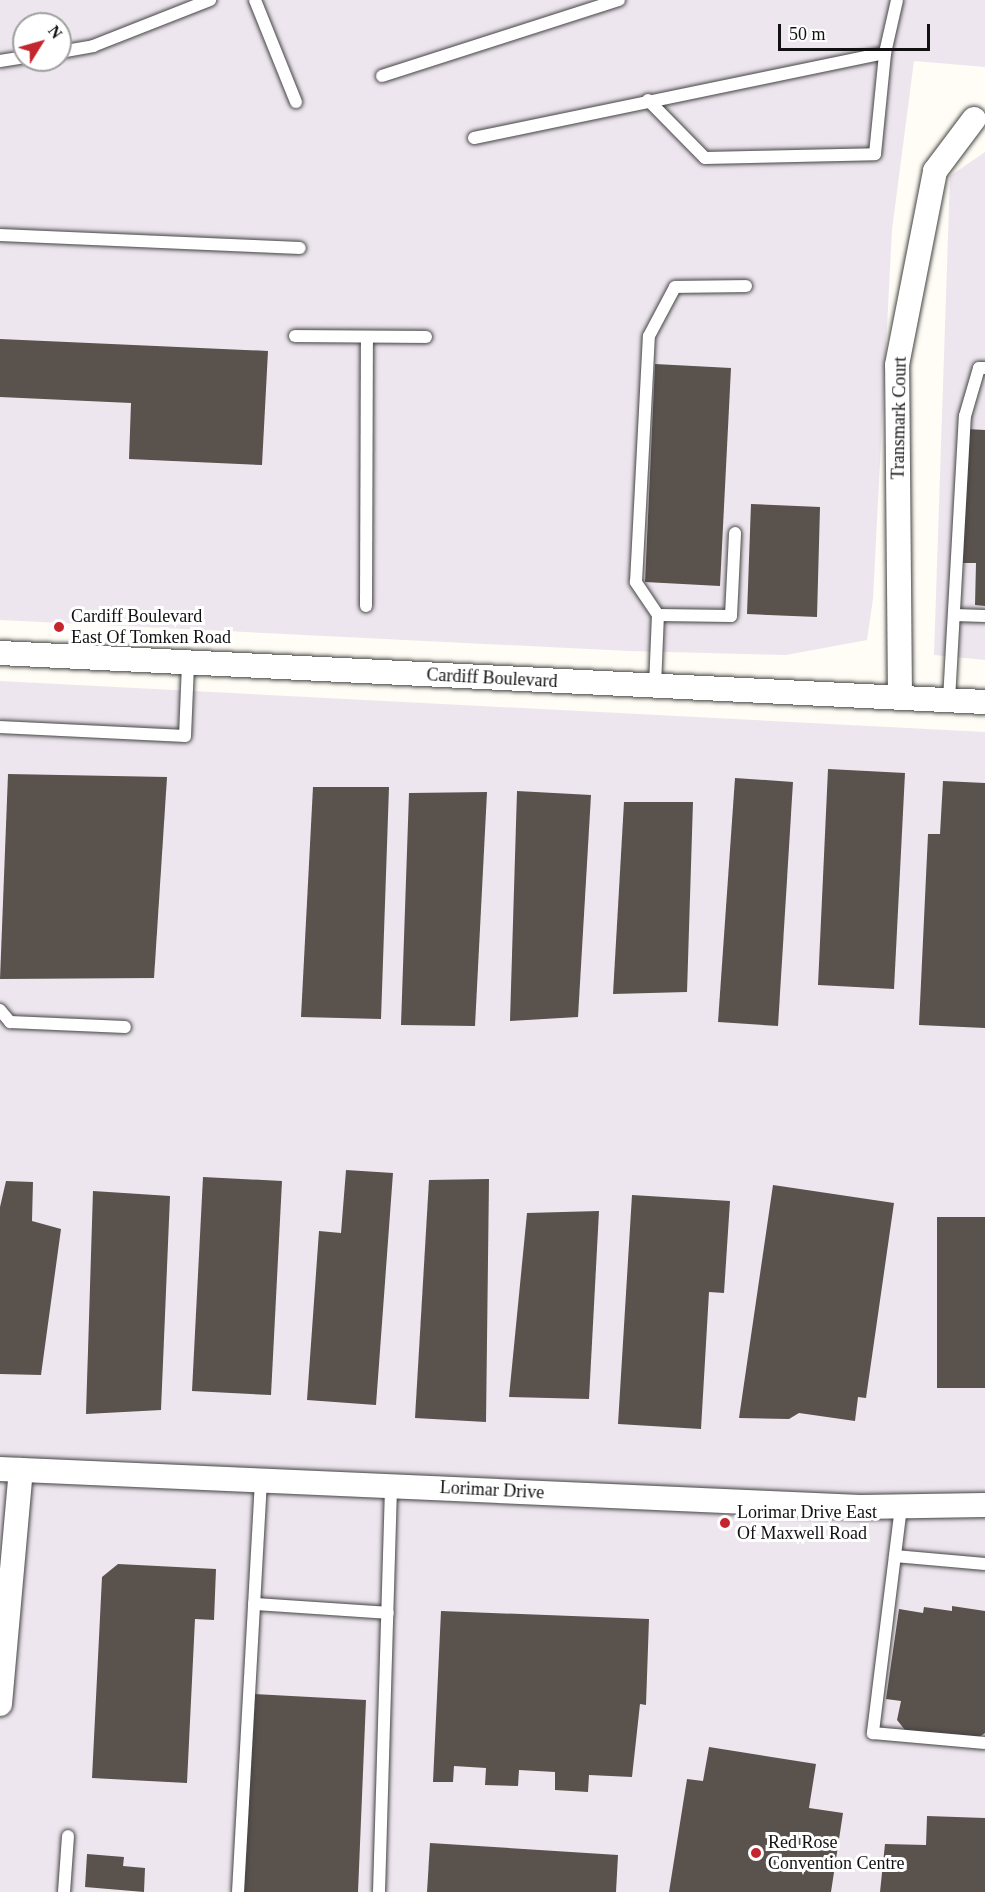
<!DOCTYPE html>
<style>
body{margin:0}
#map{position:relative;width:985px;height:1892px;overflow:hidden;background:#fffdf5;font-family:"Times New Roman",serif}
div>[style]{position:absolute}
.industrial>*{inset:0;background:#eee6ef}
.building>*{inset:0;background:#5a524d}
.roads{filter:drop-shadow(0 0 2px #444) drop-shadow(0 0 2px #444)}
.service>*{height:12px;margin:-6px;padding:0 6px;transform-origin:6px;border-radius:6px;background:#fff}
.minor>*{height:24px;margin:-12px;padding:0 12px;transform-origin:12px;border-radius:12px;background:#fff}
.dots>*{width:16px;height:16px;translate:-50% -50%;box-sizing:border-box;border:3px solid #fff;border-radius:50%}
span{translate:-50% -50%;white-space:nowrap;text-align:center;line-height:1.15;-webkit-text-stroke:6px #fff;paint-order:stroke}
.street-label{font-size:18px;color:#111}
.poi-label{font-size:18px;color:#111}
.left{translate:0 -50%;text-align:left}
.north{position:absolute;left:12px;top:12px;width:60px;height:60px;box-sizing:border-box;background:#fff;border:2px solid #a0a0a0;border-radius:50%;rotate:53deg;font-size:16px;font-weight:700;line-height:24px;text-align:center;color:#111}
.north::after{content:'';display:block;margin:auto;width:21px;height:27px;background:#c4262e;clip-path:polygon(50% 0,100% 100%,50% 72%,0 100%)}
.scale{position:absolute;left:778px;top:24px;width:152px;height:27px;box-sizing:border-box;border:3px solid #111;border-top:0;padding-left:8px;font-size:18px;line-height:21px;white-space:nowrap;color:#111;-webkit-text-stroke:4px #fff;paint-order:stroke}
</style>
<div id="map">
<div class="industrial">
<i style="clip-path:polygon(evenodd,0 0,985px 0,985px 67px,914px 61px,892px 230px,873px 599px,867px 640px,786px 655px,629px 651px,0 620px,0 0,24px 24px,60px 24px,60px 60px,24px 60px,24px 24px)"></i>
<i style="clip-path:polygon(985px 152px,985px 660px,934px 655px,950px 176px)"></i>
<i style="clip-path:polygon(0 681px,985px 732px,985px 1892px,0 1892px)"></i>
</div>
<div class="building">
<i style="clip-path:polygon(0 339px,268px 351px,262px 465px,129px 459px,131px 403px,0 397px)"></i>
<i style="clip-path:polygon(655px 364px,731px 368px,720px 586px,645px 582px)"></i>
<i style="clip-path:polygon(967px 429px,985px 430px,985px 606px,975px 605px,976px 563px,963px 563px)"></i>
<i style="clip-path:polygon(751px 504px,820px 507px,817px 617px,747px 614px)"></i>
<i style="clip-path:polygon(828px 769px,905px 773px,894px 989px,818px 985px)"></i>
<i style="clip-path:polygon(8px 774px,167px 777px,154px 978px,0 979px)"></i>
<i style="clip-path:polygon(735px 778px,793px 782px,778px 1026px,718px 1022px)"></i>
<i style="clip-path:polygon(943px 781px,985px 783px,985px 1028px,919px 1025px,928px 834px,940px 834px)"></i>
<i style="clip-path:polygon(313px 787px,389px 787px,381px 1019px,301px 1017px)"></i>
<i style="clip-path:polygon(517px 791px,591px 795px,578px 1017px,510px 1021px)"></i>
<i style="clip-path:polygon(487px 792px,475px 1026px,401px 1025px,409px 793px)"></i>
<i style="clip-path:polygon(624px 802px,693px 802px,687px 992px,613px 994px)"></i>
<i style="clip-path:polygon(346px 1170px,393px 1173px,376px 1405px,307px 1400px,319px 1231px,341px 1233px)"></i>
<i style="clip-path:polygon(203px 1177px,282px 1181px,271px 1395px,192px 1391px)"></i>
<i style="clip-path:polygon(489px 1179px,486px 1422px,415px 1418px,429px 1180px)"></i>
<i style="clip-path:polygon(6px 1181px,33px 1182px,32px 1221px,61px 1229px,41px 1375px,0 1374px,0 1207px)"></i>
<i style="clip-path:polygon(773px 1185px,894px 1203px,866px 1398px,858px 1397px,855px 1421px,799px 1413px,789px 1419px,739px 1418px)"></i>
<i style="clip-path:polygon(93px 1191px,170px 1196px,161px 1410px,86px 1414px)"></i>
<i style="clip-path:polygon(632px 1195px,730px 1201px,724px 1293px,709px 1292px,701px 1429px,618px 1424px)"></i>
<i style="clip-path:polygon(599px 1211px,589px 1399px,509px 1397px,527px 1213px)"></i>
<i style="clip-path:polygon(937px 1217px,985px 1217px,985px 1388px,937px 1388px)"></i>
<i style="clip-path:polygon(118px 1564px,216px 1569px,214px 1620px,195px 1619px,187px 1783px,92px 1778px,102px 1577px)"></i>
<i style="clip-path:polygon(952px 1606px,985px 1611px,985px 1733px,976px 1739px,905px 1730px,897px 1720px,901px 1701px,886px 1699px,899px 1609px,923px 1613px,924px 1607px,952px 1611px)"></i>
<i style="clip-path:polygon(441px 1611px,649px 1619px,646px 1705px,640px 1704px,632px 1777px,589px 1775px,588px 1792px,555px 1790px,555px 1772px,519px 1770px,518px 1786px,485px 1785px,486px 1768px,454px 1766px,453px 1782px,433px 1782px)"></i>
<i style="clip-path:polygon(253px 1694px,366px 1700px,358px 1892px,244px 1892px)"></i>
<i style="clip-path:polygon(709px 1747px,816px 1764px,809px 1808px,843px 1813px,831px 1892px,669px 1892px,687px 1779px,703px 1781px)"></i>
<i style="clip-path:polygon(927px 1816px,985px 1818px,985px 1892px,880px 1892px,885px 1844px,926px 1845px)"></i>
<i style="clip-path:polygon(430px 1843px,618px 1855px,616px 1892px,427px 1892px)"></i>
<i style="clip-path:polygon(87px 1854px,124px 1857px,123px 1866px,145px 1868px,144px 1892px,85px 1887px)"></i>
</div>
<div class="roads">
<div class="service">
<i style="left:255px;top:0;width:110px;rotate:68.1deg"></i>
<i style="left:60px;top:52px;width:34px;rotate:-10deg"></i>
<i style="left:93px;top:46px;width:126px;rotate:-21.5deg"></i>
<i style="left:0;top:61px;width:24px;rotate:-9deg"></i>
<i style="left:382px;top:76px;width:249px;rotate:-17.8deg"></i>
<i style="left:648px;top:100px;width:81px;rotate:45.5deg"></i>
<i style="left:705px;top:158px;width:170px;rotate:-1.3deg"></i>
<i style="left:875px;top:154px;width:101px;rotate:-84.3deg"></i>
<i style="left:474px;top:138px;width:420px;rotate:-11.7deg"></i>
<i style="left:885px;top:53px;width:54px;rotate:-77.2deg"></i>
<i style="left:0;top:235px;width:300px;rotate:2.5deg"></i>
<i style="left:295px;top:336px;width:131px;rotate:0.4deg"></i>
<i style="left:366px;top:606px;width:268px;rotate:-89.8deg"></i>
<i style="left:658px;top:615px;width:73px;rotate:0.8deg"></i>
<i style="left:731px;top:616px;width:83px;rotate:-87.2deg"></i>
<i style="left:954px;top:615px;width:31px;rotate:2deg"></i>
<i style="left:655px;top:686px;width:71px;rotate:-87.6deg"></i>
<i style="left:658px;top:615px;width:40px;rotate:-124deg"></i>
<i style="left:636px;top:582px;width:246px;rotate:-87deg"></i>
<i style="left:649px;top:336px;width:55px;rotate:-62deg"></i>
<i style="left:675px;top:287px;width:71px;rotate:-0.8deg"></i>
<i style="left:949px;top:700px;width:284px;rotate:-86.8deg"></i>
<i style="left:965px;top:416px;width:50px;rotate:-73.7deg"></i>
<i style="left:979px;top:368px;width:6px"></i>
<i style="left:0;top:727px;width:185px;rotate:2.8deg"></i>
<i style="left:185px;top:736px;width:73px;rotate:-87.6deg"></i>
<i style="left:0;top:1010px;width:16px;rotate:50deg"></i>
<i style="left:10px;top:1022px;width:115px;rotate:2.5deg"></i>
<i style="left:901px;top:1507px;width:228px;rotate:97.1deg"></i>
<i style="left:873px;top:1733px;width:112px;rotate:5.1deg"></i>
<i style="left:895px;top:1556px;width:90px;rotate:5.1deg"></i>
<i style="left:254px;top:1604px;width:134px;rotate:3.8deg"></i>
<i style="left:64px;top:1892px;width:56px;rotate:-85.9deg"></i>
<i style="left:238px;top:1892px;width:413px;rotate:-86.8deg"></i>
<i style="left:379px;top:1892px;width:406px;rotate:-88.3deg"></i>
</div>
<div class="minor">
<i style="left:0;top:653px;width:986px;rotate:2.85deg"></i>
<i style="left:900px;top:698px;width:333px;rotate:-90.5deg"></i>
<i style="left:897px;top:365px;width:198px;rotate:-78.9deg"></i>
<i style="left:935px;top:171px;width:65px;rotate:-53.1deg"></i>
<i style="left:0;top:1469px;width:861px;rotate:2.53deg"></i>
<i style="left:860px;top:1507px;width:125px;rotate:-0.9deg"></i>
<i style="left:0;top:1704px;width:235px;rotate:-84.9deg"></i>
</div>
</div>
<div class="dots">
<i style="left:59px;top:627px;background:#c4262e"></i>
<i style="left:725px;top:1523px;background:#c4262e"></i>
<i style="left:756px;top:1853px;background:#c4262e"></i>
</div>
<div class="street-label">
<span style="left:899px;top:418px;rotate:-89deg">Transmark Court</span>
<span style="left:492px;top:678px;rotate:3deg">Cardiff Boulevard</span>
<span style="left:492px;top:1490px;rotate:3deg">Lorimar Drive</span>
</div>
<div class="poi-label">
<span class="left" style="left:71px;top:627px">Cardiff Boulevard<br>East Of Tomken Road</span>
<span class="left" style="left:737px;top:1523px">Lorimar Drive East<br>Of Maxwell Road</span>
<span class="left" style="left:768px;top:1853px">Red Rose<br>Convention Centre</span>
</div>
<div class="north">N</div>
<div class="scale">50 m</div>
</div>
